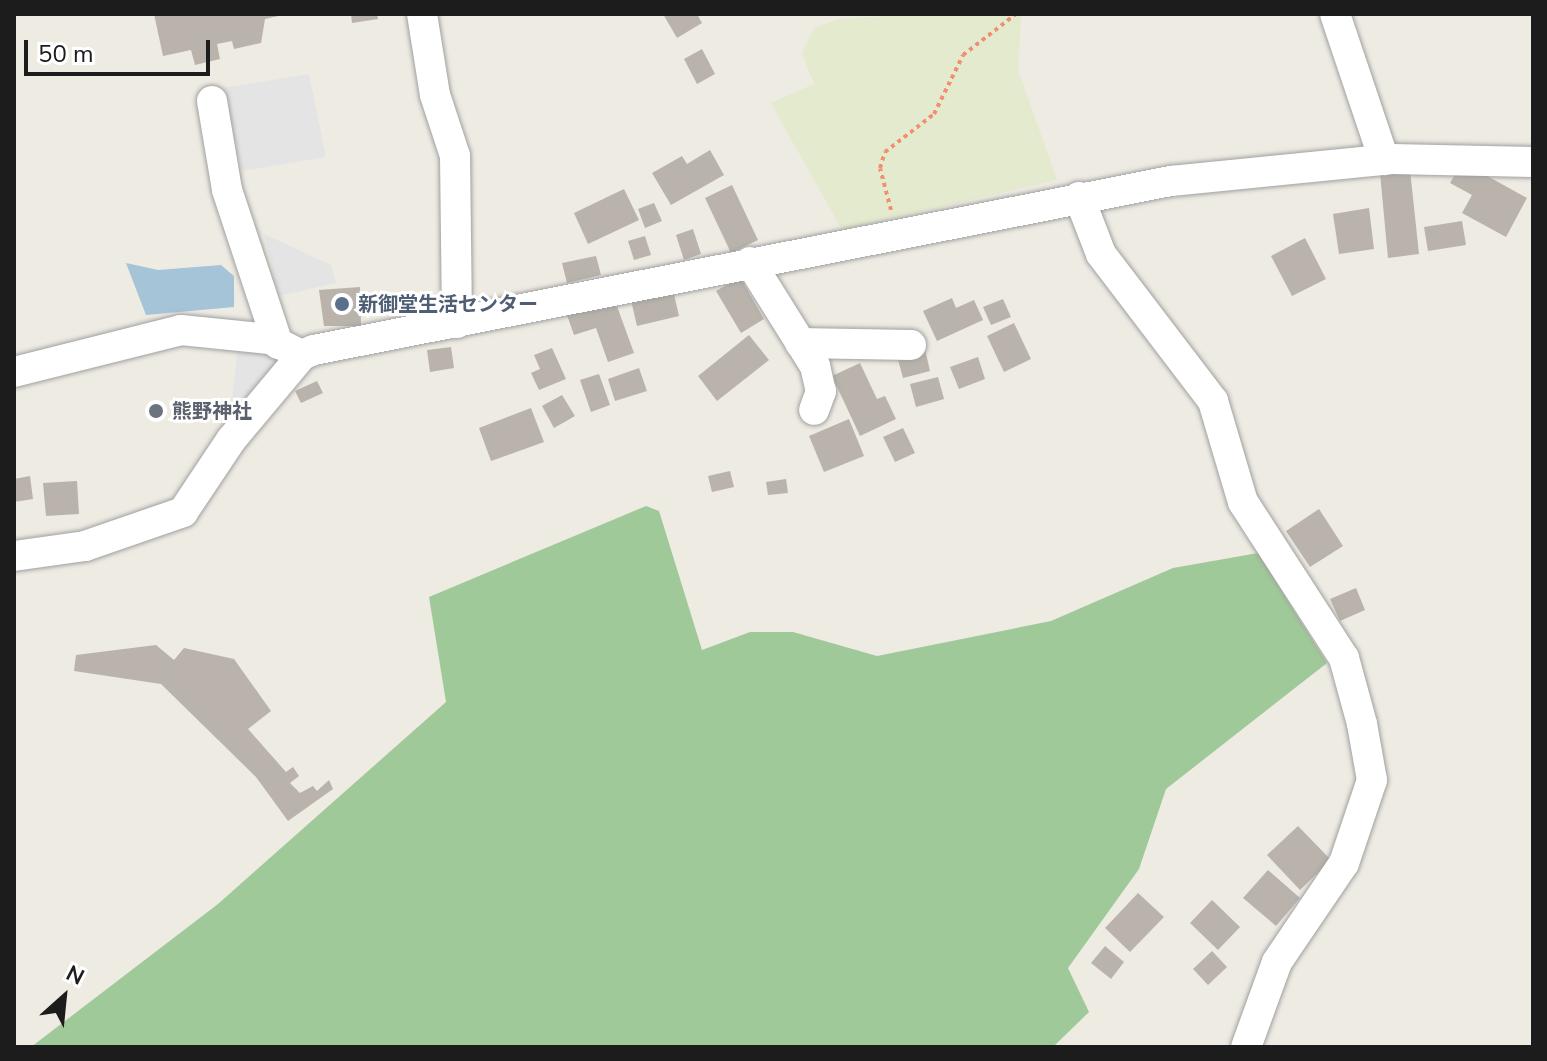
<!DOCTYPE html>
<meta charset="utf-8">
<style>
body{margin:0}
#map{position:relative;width:1547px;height:1061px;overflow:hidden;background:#edebe2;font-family:"Nunito Sans","Noto Sans JP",sans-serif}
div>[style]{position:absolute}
.farmland>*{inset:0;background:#e4eace}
.forest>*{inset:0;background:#a0c999}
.parking>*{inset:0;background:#e4e4e4}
.water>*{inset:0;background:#a5c4d8}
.building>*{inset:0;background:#b9b3ac}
.path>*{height:4px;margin-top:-2px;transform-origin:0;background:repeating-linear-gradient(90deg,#f09070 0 4px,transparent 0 8px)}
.roads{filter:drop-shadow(0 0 2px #a0a0a0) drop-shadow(0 0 2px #a0a0a0)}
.minor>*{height:30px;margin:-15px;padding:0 15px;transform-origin:15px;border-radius:15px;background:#fff}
.dots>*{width:22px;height:22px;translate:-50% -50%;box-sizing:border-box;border:4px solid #fff;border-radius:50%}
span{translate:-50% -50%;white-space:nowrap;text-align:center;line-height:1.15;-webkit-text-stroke:6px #fff;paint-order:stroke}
.service-label{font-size:20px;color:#4e5e75;font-weight:700}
.left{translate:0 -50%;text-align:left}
.worship-label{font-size:20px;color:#5b616d;font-weight:700}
.frame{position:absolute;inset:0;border:16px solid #1c1c1c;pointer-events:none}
.north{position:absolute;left:24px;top:957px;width:80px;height:80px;-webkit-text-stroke:6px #fff;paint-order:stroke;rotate:27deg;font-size:22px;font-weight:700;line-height:32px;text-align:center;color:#1c1c1c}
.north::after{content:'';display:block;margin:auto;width:28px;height:36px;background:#1c1c1c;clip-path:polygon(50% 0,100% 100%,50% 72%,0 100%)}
.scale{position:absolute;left:24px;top:40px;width:186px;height:36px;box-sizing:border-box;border:4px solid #1c1c1c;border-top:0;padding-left:10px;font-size:24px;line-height:28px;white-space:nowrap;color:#1c1c1c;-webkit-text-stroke:6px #fff;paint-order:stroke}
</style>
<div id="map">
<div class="farmland">
<i style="clip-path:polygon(920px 14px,1021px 14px,1018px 70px,1057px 180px,842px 230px,771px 103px,814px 84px,802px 53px,814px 28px,840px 19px)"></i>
</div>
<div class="forest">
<i style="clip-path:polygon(646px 506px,659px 511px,702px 650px,750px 632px,793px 632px,877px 656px,1051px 621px,1173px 568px,1258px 553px,1327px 663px,1166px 789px,1139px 869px,1068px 968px,1089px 1012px,1053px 1047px,31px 1047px,218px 904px,446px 702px,429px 597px)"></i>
</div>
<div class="parking">
<i style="clip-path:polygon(309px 74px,326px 157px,242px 171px,224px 88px)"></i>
<i style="clip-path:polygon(264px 234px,331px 265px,336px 283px,279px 296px)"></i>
<i style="clip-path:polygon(239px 338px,296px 357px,229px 427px)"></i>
</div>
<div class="water">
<i style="clip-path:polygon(126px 263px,158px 270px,221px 265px,234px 276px,234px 307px,146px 315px)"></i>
</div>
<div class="building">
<i style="clip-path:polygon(154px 14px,283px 14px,283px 15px,265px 19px,261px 43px,234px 49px,232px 41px,217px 44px,220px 59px,195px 65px,191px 50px,163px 56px)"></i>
<i style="clip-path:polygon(351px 14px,377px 14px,378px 19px,352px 23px)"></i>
<i style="clip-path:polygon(663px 14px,697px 14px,702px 23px,677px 38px)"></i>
<i style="clip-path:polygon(702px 49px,715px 74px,697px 84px,684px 59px)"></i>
<i style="clip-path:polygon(710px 150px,724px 175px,671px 205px,652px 173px,682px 156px,687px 164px)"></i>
<i style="clip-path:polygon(1462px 162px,1527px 198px,1506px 237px,1462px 213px,1472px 195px,1450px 183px)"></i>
<i style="clip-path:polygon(1410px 170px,1419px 254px,1388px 258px,1380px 173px)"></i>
<i style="clip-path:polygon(732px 185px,758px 240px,731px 253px,705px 198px)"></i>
<i style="clip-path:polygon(624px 189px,639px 220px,588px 244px,574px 213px)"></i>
<i style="clip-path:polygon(654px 203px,662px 221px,645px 228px,638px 209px)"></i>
<i style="clip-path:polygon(1369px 208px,1374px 249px,1339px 254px,1333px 214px)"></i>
<i style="clip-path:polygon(1462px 221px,1466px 245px,1428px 251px,1424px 227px)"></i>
<i style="clip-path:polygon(693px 229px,701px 254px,684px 260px,676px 235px)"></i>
<i style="clip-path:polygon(645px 236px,651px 255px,634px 260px,628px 241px)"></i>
<i style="clip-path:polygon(1305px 238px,1326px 279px,1292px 296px,1271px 256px)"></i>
<i style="clip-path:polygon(596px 256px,601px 275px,567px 283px,562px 263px)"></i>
<i style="clip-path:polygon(740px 277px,764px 319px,741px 333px,716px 291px)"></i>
<i style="clip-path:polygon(360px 287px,361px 326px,324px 326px,319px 290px)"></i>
<i style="clip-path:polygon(673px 290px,679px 316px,637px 326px,631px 300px)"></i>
<i style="clip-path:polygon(614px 298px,634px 353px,608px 362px,596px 328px,574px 335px,567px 315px)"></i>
<i style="clip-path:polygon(952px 298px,956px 308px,974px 300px,983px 320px,937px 341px,923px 311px)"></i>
<i style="clip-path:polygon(1003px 299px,1011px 317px,991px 325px,983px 307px)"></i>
<i style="clip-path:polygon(1014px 323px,1031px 359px,1004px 372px,987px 336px)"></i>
<i style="clip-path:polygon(749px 335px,769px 360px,717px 401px,698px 376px)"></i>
<i style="clip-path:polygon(451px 347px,454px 368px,430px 372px,427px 350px)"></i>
<i style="clip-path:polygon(552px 348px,566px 379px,539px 390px,531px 373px,540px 369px,534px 355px)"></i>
<i style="clip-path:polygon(925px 349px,930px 371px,903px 378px,897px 356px)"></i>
<i style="clip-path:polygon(978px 357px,985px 379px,959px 389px,950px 367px)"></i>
<i style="clip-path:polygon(860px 363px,877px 399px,885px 396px,896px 419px,860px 436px,832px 376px)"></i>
<i style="clip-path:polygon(639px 368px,647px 391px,615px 401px,608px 379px)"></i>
<i style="clip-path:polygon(599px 374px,610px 405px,591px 412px,580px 380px)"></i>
<i style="clip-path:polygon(938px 377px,944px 399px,916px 407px,910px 384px)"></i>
<i style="clip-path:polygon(317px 381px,323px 393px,301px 403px,295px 391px)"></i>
<i style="clip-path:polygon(562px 395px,575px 416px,554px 428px,542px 406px)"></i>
<i style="clip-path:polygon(531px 408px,544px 442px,491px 461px,479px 428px)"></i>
<i style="clip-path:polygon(849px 419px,864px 456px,824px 472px,809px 436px)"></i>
<i style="clip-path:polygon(903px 428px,915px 453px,895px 462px,883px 437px)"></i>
<i style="clip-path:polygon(730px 471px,734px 487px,712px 492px,708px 476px)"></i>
<i style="clip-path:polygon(30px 476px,33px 499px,14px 502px,14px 479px)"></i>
<i style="clip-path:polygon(786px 479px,788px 493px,768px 495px,766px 482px)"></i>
<i style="clip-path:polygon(77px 481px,79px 514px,46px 516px,43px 483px)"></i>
<i style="clip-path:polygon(1319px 509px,1343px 546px,1310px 567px,1286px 531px)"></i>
<i style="clip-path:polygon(1356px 588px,1365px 610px,1340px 621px,1330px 599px)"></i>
<i style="clip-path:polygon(156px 645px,174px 660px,184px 648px,234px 659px,271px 711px,248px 729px,286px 772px,293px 767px,299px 776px,290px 783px,300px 793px,313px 786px,317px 791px,329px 780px,333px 789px,288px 821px,256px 777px,161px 684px,74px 671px,76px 655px)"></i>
<i style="clip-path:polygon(1298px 826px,1331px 860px,1300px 890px,1267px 855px)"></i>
<i style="clip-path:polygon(1268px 870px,1300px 898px,1276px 926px,1243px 898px)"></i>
<i style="clip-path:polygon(1138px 893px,1164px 917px,1130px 952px,1105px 928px)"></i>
<i style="clip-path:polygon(1212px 900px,1240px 927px,1218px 950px,1190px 923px)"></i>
<i style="clip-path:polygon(1105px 946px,1124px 962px,1111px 979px,1091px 963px)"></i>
<i style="clip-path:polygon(1212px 951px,1227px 967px,1208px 985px,1193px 969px)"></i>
</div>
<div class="path">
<i style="left:891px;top:210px;width:43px;rotate:-104.7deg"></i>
<i style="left:880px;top:168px;width:17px;rotate:-73deg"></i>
<i style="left:885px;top:152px;width:62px;rotate:-37.8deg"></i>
<i style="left:934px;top:114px;width:66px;rotate:-63.8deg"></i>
<i style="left:963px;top:55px;width:67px;rotate:-37.7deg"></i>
</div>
<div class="roads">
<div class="minor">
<i style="left:422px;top:14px;width:82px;rotate:80.9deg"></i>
<i style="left:435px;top:95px;width:64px;rotate:71.8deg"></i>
<i style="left:455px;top:156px;width:167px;rotate:89.3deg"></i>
<i style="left:1335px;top:14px;width:154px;rotate:71.4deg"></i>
<i style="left:212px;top:101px;width:90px;rotate:80.4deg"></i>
<i style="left:227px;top:190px;width:162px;rotate:71.7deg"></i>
<i style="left:1079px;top:197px;width:61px;rotate:68.9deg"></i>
<i style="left:1101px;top:254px;width:185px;rotate:52.7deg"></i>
<i style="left:1213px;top:401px;width:105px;rotate:73.5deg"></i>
<i style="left:1243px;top:502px;width:186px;rotate:57.1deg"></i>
<i style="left:1344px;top:658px;width:68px;rotate:74.7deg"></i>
<i style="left:1362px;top:724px;width:57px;rotate:79.9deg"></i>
<i style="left:1372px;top:780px;width:88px;rotate:108.6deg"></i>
<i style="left:1344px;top:863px;width:120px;rotate:124.1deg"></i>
<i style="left:1277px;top:962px;width:90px;rotate:110deg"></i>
<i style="left:750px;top:262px;width:123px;rotate:58deg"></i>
<i style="left:815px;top:366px;width:26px;rotate:77deg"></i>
<i style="left:821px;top:391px;width:20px;rotate:110deg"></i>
<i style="left:800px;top:343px;width:111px;rotate:1deg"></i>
<i style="left:14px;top:372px;width:172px;rotate:-14.1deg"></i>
<i style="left:181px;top:330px;width:89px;rotate:5.8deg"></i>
<i style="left:270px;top:339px;width:36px;rotate:27deg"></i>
<i style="left:14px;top:556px;width:72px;rotate:-8deg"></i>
<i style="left:85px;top:546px;width:104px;rotate:-19.1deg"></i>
<i style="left:183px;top:512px;width:87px;rotate:-56.3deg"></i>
<i style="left:231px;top:440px;width:111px;rotate:-50.1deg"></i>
<i style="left:302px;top:355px;width:13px;rotate:-23deg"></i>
<i style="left:314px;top:350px;width:874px;rotate:-11.16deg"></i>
<i style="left:1171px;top:181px;width:222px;rotate:-5.7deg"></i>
<i style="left:1392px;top:159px;width:141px;rotate:1.2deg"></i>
</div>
</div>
<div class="dots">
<i style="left:342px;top:304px;background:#5c6f8a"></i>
<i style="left:156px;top:411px;background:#6b7280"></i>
</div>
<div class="service-label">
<span class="left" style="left:358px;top:304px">新御堂生活センター</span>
</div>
<div class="worship-label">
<span class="left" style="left:172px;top:411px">熊野神社</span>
</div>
<div class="frame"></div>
<div class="north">N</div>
<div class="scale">50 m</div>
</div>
